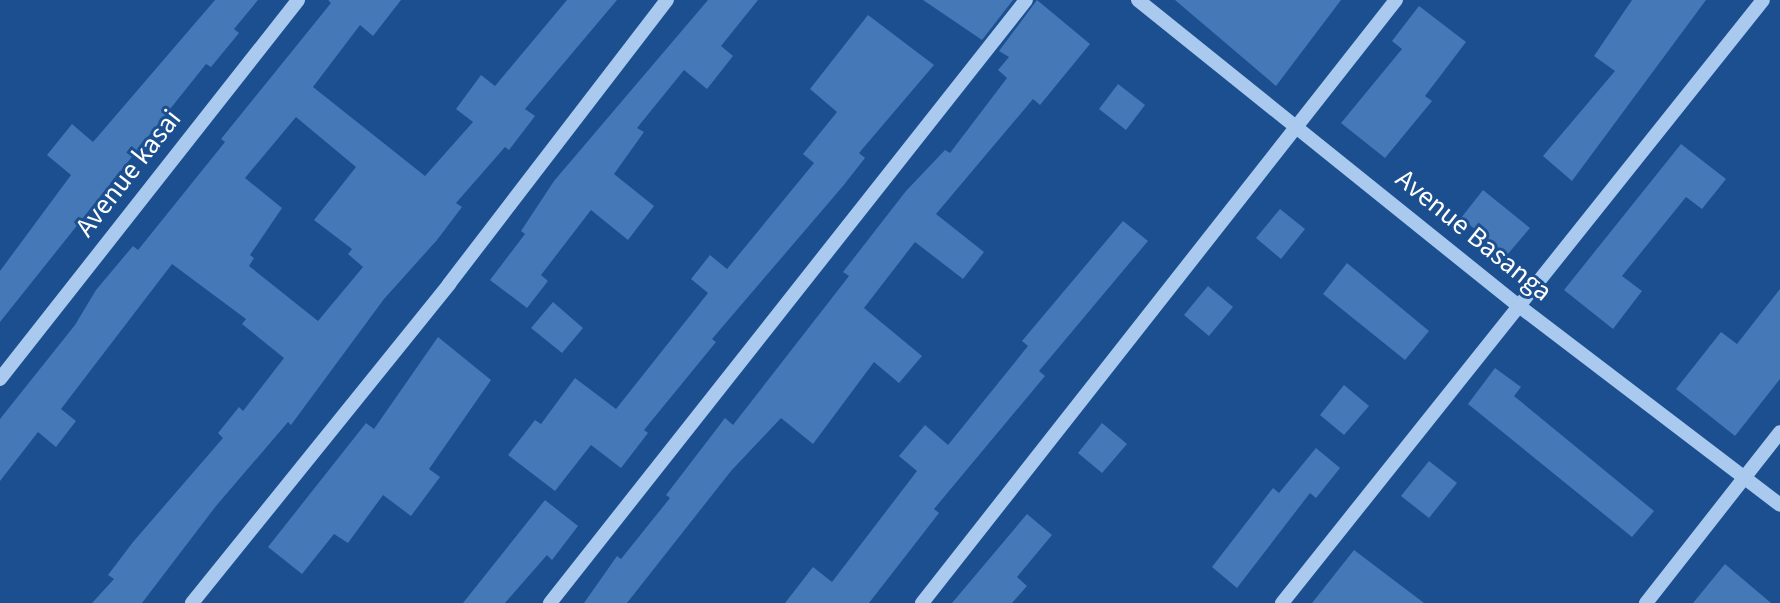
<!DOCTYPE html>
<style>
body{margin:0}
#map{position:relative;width:1780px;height:603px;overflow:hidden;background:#1b4f8f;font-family:"Source Sans 3",sans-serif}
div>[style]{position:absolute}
.building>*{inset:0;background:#4478b7}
.minor>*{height:14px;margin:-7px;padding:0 7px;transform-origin:7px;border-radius:7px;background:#a9c9ee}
span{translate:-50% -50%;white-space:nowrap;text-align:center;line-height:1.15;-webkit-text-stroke:6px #1b4f8f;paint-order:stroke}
.street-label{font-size:28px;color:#fff}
</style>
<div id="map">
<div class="building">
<i style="clip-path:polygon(215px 0,258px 0,234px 29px,239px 33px,211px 67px,206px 64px,0 322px,0 271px,71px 175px,47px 155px,72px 124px,93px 142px)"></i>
<i style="clip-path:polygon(evenodd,328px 0,401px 0,373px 36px,360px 25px,313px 87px,425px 176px,473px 122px,456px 109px,481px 75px,495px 86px,567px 0,617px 0,525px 109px,535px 116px,509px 150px,505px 147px,456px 203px,462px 207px,437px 240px,384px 299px,291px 425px,288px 422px,216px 506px,142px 603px,92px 603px,114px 579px,108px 575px,133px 542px,223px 438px,218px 433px,239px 407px,243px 411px,284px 358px,242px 324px,246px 319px,172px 264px,61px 409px,76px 421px,56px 447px,38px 432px,0 481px,0 419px,75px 325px,96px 290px,133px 246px,138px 250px,225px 142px,221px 139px,331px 3px,328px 0,296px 117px,356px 167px,314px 220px,352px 249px,348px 254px,363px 267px,318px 321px,249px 266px,254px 258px,250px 255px,282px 208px,245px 178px,296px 117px)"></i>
<i style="clip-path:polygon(708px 0,758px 0,721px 46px,733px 56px,707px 89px,684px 70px,637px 128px,644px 132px,614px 174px,654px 206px,628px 240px,591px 210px,541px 275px,548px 281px,527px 308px,490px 280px,525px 234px,521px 231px,554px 181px)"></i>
<i style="clip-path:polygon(923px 0,1013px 0,982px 40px)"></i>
<i style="clip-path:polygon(1037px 0,1090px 44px,1040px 105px,1033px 99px,936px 214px,984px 252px,963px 279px,915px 242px,864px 308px,922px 356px,899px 383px,874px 362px,813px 444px,781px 418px,731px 471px,627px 603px,584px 603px,617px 556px,621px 559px,670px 498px,666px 495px,725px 418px,733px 425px,849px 276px,843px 272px,906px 191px,945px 150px,950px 153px,1007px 78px,998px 70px,1009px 57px,999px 51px)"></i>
<i style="clip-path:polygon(1175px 0,1341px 0,1276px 86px)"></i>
<i style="clip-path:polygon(1632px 0,1706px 0,1572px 181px,1543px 156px,1615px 71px,1594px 56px)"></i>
<i style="clip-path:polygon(1419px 6px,1466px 42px,1425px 96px,1432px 101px,1385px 158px,1341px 123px,1402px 49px,1392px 41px)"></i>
<i style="clip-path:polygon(868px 15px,934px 65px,859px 153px,865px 158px,843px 186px,712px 339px,716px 342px,644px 430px,648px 433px,621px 468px,591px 445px,555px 491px,508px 455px,535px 420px,541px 424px,575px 378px,616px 409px,708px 293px,691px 279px,710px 255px,727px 269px,814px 163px,803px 154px,837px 112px,810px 89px)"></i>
<i style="clip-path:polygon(1118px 84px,1145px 105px,1126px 130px,1099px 109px)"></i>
<i style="clip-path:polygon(1681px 144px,1726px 179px,1702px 209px,1686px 197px,1622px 276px,1642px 291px,1613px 329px,1564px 290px)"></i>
<i style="clip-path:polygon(1483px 190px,1530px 228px,1507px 255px,1461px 218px)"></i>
<i style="clip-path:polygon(1280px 209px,1305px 229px,1281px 259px,1256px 238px)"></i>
<i style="clip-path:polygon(1123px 221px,1148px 241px,1039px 371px,1045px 376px,934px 509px,939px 513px,869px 603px,785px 603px,813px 567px,832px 582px,917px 471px,899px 456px,925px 425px,948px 445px,1028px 346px,1022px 341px)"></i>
<i style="clip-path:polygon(1347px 263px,1429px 331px,1405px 360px,1323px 294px)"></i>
<i style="clip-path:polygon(1208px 286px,1233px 307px,1209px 336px,1184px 315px)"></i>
<i style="clip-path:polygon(1780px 289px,1780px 379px,1735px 436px,1676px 389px,1721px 332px,1737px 344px)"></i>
<i style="clip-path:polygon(553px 302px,583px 328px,562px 353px,531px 328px)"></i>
<i style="clip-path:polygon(438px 337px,491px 380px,429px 469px,440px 477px,411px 516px,383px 495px,348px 543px,334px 534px,302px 574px,268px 547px,366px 423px,374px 429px)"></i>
<i style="clip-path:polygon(1495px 368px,1521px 387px,1514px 396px,1654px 511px,1632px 537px,1468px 404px)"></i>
<i style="clip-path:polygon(1344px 385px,1369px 406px,1344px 435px,1320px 415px)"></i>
<i style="clip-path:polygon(1102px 423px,1127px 444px,1102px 473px,1078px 453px)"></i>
<i style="clip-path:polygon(1316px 448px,1340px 468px,1316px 498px,1310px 493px,1237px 588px,1212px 567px,1273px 488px,1279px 493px)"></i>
<i style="clip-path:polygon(1429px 461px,1457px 483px,1429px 518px,1401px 496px)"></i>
<i style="clip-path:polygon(545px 500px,578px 526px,552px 560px,547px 555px,505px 603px,463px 603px)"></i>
<i style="clip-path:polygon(1027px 514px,1052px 535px,1017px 577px,1027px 586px,1012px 603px,952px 603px)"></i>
<i style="clip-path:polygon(1354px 550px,1424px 603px,1312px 603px)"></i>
<i style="clip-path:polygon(1725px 564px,1771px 603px,1693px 603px)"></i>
</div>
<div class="minor">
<i style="left:1138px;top:0;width:489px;rotate:38.8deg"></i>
<i style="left:1519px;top:306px;width:328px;rotate:37.3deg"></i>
<i style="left:0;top:379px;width:482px;rotate:-51.8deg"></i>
<i style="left:192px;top:603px;width:410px;rotate:-51.1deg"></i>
<i style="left:449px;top:284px;width:358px;rotate:-52.5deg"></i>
<i style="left:550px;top:603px;width:768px;rotate:-51.71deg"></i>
<i style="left:922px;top:603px;width:767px;rotate:-51.83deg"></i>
<i style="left:1282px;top:603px;width:771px;rotate:-51.42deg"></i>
<i style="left:1646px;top:603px;width:217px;rotate:-51.9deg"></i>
</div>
<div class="street-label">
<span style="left:128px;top:173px;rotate:-52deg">Avenue kasai</span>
<span style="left:1474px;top:235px;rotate:39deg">Avenue Basanga</span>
</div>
</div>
